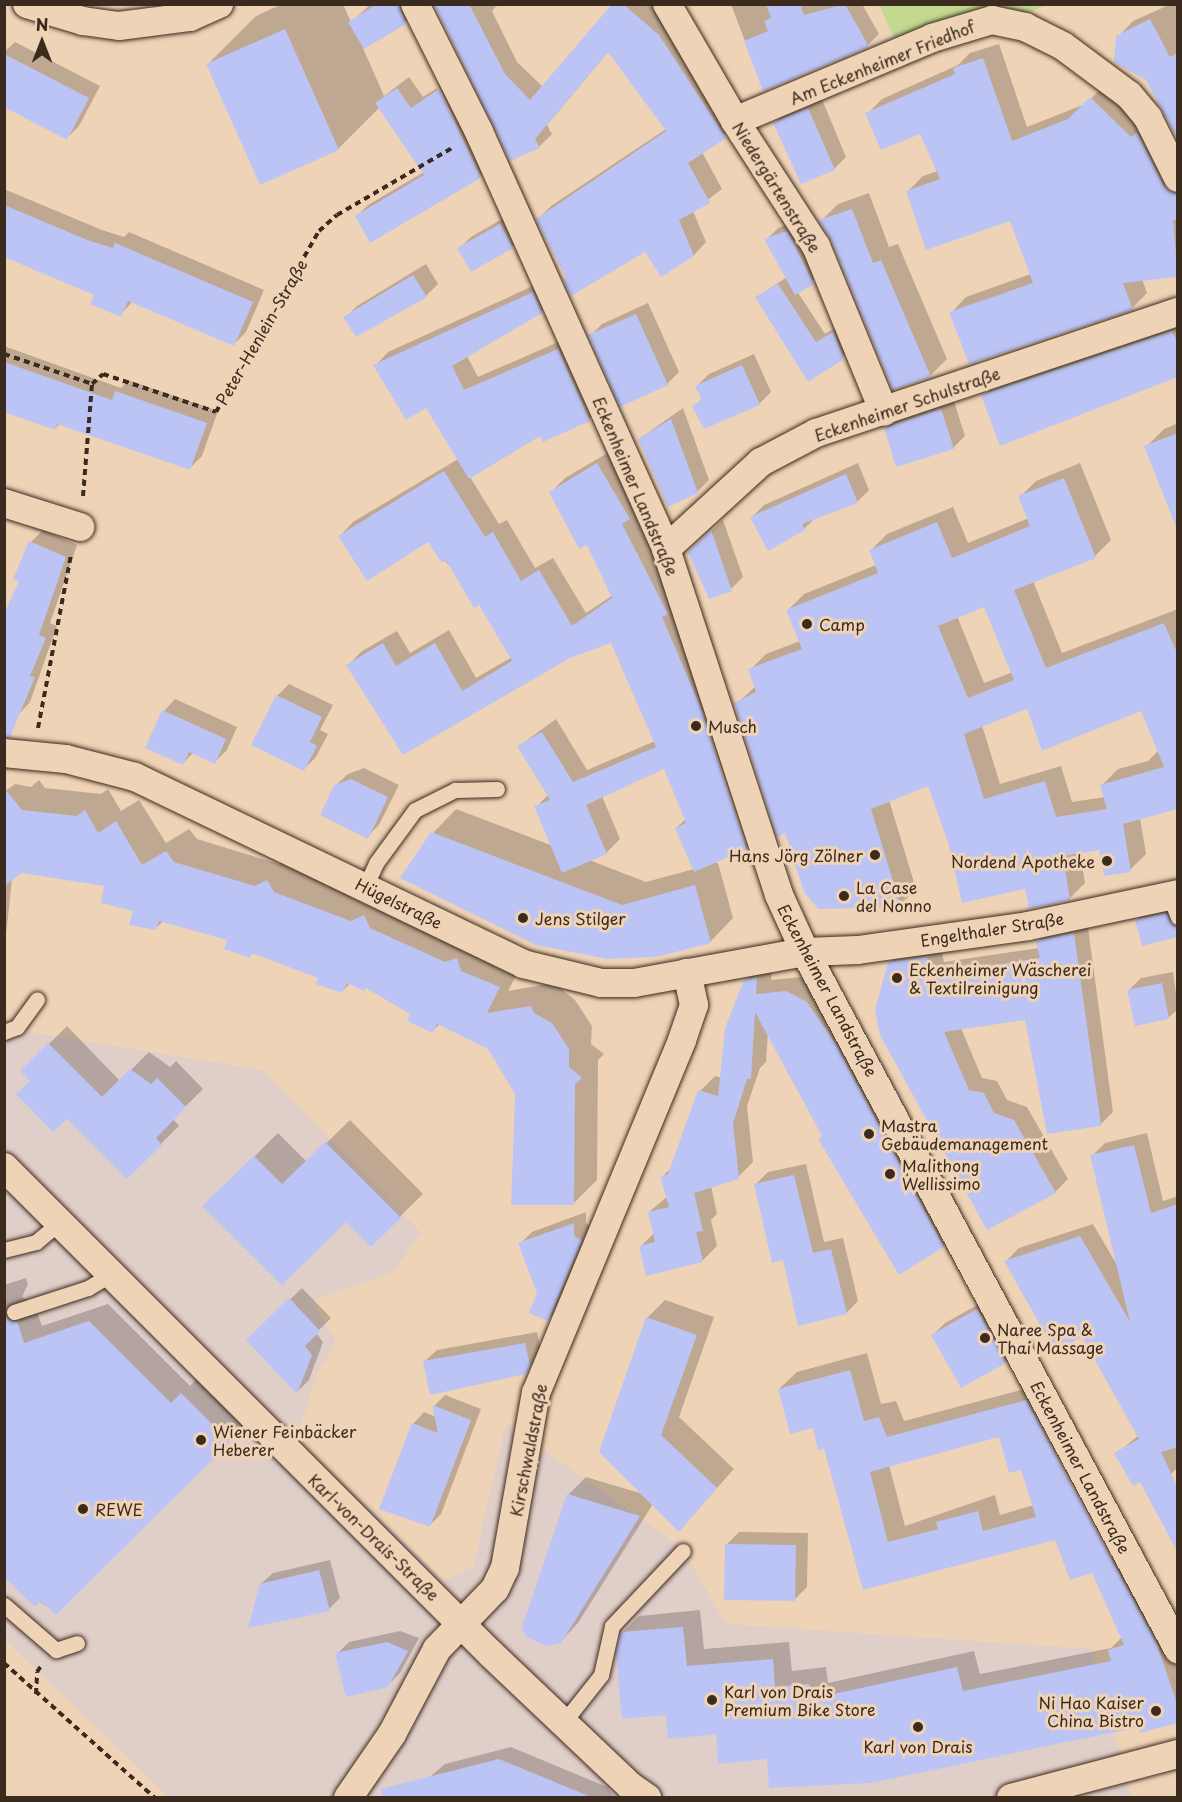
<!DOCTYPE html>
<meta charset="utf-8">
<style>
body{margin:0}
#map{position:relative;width:1182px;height:1802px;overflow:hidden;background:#efd3b6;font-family:"Playpen Sans",sans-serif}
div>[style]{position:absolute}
.built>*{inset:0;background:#e0cec9}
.green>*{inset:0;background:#c3d98f}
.shadow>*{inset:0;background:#0003}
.building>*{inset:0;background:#bcc4f6}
.path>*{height:4px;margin-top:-2px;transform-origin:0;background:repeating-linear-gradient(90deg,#3b2a1e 0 6px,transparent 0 10.5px)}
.roads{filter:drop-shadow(0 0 2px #3b2a1e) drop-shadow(0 0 2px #3b2a1e)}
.service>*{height:15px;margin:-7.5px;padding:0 7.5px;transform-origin:7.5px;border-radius:7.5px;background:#efd3b6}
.minor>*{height:28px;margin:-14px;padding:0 14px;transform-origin:14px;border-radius:14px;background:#efd3b6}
.dots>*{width:16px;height:16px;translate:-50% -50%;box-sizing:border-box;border:3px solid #efd3b6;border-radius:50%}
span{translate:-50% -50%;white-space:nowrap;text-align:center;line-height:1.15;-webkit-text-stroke:6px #efd3b6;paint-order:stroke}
.street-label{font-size:16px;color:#3b2a1e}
.poi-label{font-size:16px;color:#3b2a1e}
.left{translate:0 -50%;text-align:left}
.right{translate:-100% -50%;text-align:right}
.frame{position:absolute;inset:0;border:6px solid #3b2a1e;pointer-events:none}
.north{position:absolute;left:12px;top:12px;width:60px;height:60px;-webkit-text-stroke:4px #efd3b6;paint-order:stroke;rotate:0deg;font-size:16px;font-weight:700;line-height:24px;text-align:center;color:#3b2a1e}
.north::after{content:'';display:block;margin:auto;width:21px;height:27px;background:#3b2a1e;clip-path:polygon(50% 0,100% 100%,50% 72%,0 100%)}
</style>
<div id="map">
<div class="built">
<i style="clip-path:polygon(4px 1028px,263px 1070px,421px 1233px,393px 1272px,312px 1301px,336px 1341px,317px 1374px,297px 1437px,444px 1581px,473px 1567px,506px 1423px,683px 1549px,726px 1624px,1092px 1649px,1131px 1796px,169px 1797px,5px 1640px)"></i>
</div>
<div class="green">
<i style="clip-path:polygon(879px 5px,1046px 5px,907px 66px)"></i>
</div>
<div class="shadow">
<i style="clip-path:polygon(282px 4px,343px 4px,351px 22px,371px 4px,416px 4px,418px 9px,405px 22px,363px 48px,384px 96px,409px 77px,423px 97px,437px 88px,479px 177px,439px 86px,451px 78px,490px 166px,478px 178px,356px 217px,368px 205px,424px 172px,380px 107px,338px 149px,208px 64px,256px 16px)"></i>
<i style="clip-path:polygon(434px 4px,498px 4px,492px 11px,517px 62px,543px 87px,614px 4px,651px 4px,671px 22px,738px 124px,702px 152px,722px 189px,693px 211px,706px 242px,694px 255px,646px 250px,567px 277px,538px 219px,551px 206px,666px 129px,609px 51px,547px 125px,552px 134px,539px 147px,469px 69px)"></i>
<i style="clip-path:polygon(731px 4px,862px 4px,879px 34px,868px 45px,763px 89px)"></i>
<i style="clip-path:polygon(1171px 4px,1178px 4px,1178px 138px,1147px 79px,1118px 37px,1133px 21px)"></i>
<i style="clip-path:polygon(15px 42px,100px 86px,79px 126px,67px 138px,4px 105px,4px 52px)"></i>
<i style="clip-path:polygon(999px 44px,1027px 127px,1085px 104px,1107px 83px,1178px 165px,1178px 275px,1142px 279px,1147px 293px,1132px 308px,951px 313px,966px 297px,1031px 274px,1011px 219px,908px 191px,923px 176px,938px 171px,921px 132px,867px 114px,882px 99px,958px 65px,970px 53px)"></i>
<i style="clip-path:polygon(821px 97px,846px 157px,834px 169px,775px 123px,787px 111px)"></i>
<i style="clip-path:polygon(4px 189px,102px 230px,124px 237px,129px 232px,264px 290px,246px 332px,234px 344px,133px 301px,120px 315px,96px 294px,4px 255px)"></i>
<i style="clip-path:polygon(869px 193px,889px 247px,898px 244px,947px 359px,930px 376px,821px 221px,838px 204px)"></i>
<i style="clip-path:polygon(512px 213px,524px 235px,512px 247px,459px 249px,471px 237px)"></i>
<i style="clip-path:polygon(799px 220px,825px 271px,797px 291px,825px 334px,842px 324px,853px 349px,809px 380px,757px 297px,787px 277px,766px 240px,778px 228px)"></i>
<i style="clip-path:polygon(426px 264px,438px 284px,426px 296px,345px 318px,357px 306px)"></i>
<i style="clip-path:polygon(evenodd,546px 280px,555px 298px,541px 312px,467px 356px,478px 377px,572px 336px,603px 406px,589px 419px,544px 440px,541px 434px,470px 477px,499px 524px,507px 520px,535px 568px,553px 558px,586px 613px,613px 595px,588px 543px,551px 492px,565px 478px,611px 451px,680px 599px,760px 834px,746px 848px,711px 863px,718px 863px,733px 918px,710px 942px,402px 878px,433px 833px,456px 809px,553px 846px,536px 807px,549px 794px,519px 746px,556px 719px,587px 770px,655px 741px,612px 641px,569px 657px,403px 753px,348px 665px,362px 651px,397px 631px,410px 653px,449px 630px,476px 678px,512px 657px,480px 603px,428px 540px,340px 536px,353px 522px,458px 459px,427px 406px,375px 366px,388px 352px,546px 280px,699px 699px,746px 843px,743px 843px,699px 699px,546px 280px,665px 767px,686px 819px,676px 828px,694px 869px,646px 882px,589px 860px,606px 853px,620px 839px,602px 796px,665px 767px)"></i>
<i style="clip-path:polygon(648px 303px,679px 372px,667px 384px,590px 336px,602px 324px)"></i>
<i style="clip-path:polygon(1178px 323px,1178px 376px,983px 396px,995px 384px)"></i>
<i style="clip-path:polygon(4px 346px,121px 388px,128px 380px,218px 411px,202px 456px,190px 468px,60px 423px,55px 429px,4px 411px)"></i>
<i style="clip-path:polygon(754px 354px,771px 392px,759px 404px,694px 407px,703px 398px,697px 386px,709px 374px)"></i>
<i style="clip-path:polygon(953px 398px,965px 436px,953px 448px,885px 429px,897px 417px)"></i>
<i style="clip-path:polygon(683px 408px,709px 480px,697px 492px,639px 439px)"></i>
<i style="clip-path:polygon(1178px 423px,1178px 524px,1146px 447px,1164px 429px)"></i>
<i style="clip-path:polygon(858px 463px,869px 490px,857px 502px,816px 517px,804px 529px,752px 517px,764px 505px)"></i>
<i style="clip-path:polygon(evenodd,1080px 463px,1111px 540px,1095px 556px,1033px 581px,1062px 653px,1178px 609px,1178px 808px,1140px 818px,1146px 854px,1130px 870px,1100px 849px,1080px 852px,1085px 883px,1069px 899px,1026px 887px,950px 841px,929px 784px,889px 800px,916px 889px,900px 905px,786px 831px,736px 704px,756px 686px,750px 670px,766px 654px,800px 641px,788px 610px,804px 594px,876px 565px,871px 550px,887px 534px,953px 507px,968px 543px,1029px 518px,1020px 497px,1036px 481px,1080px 463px,985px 605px,1013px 672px,984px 683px,957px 616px,985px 605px,1080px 463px,1028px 707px,1142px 709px,1159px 750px,1148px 761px,1118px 769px,1102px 785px,1105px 797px,1072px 802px,1061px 766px,1000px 784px,982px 725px,1028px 707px)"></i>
<i style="clip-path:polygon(723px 520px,743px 577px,731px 589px,702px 540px)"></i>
<i style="clip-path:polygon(43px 530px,77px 545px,50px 623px,57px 626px,30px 702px,19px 714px,21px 581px,31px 542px)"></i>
<i style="clip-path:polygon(289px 684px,333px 705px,320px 730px,328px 734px,316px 757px,304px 769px,253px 744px,277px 696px)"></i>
<i style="clip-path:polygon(175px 699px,237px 727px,227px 750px,215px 762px,193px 753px,183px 763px,164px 711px)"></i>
<i style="clip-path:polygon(364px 768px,399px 785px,379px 825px,367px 837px,335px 786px,348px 774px)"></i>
<i style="clip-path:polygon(39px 780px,45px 788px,101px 794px,108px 789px,121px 811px,139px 800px,166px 843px,189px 829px,197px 839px,279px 864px,290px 858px,522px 964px,508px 991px,554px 983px,575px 1000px,592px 1026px,591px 1044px,604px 1054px,598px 1060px,597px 1180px,574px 1203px,490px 1047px,440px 1024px,432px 1031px,412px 1013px,366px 987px,350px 983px,342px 992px,320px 978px,253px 953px,249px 957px,229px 938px,163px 921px,155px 929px,106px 885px,22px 871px,12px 879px,4px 954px,4px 792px,15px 784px,31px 787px)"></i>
<i style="clip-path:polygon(1178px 891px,1178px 935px,1137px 920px,1163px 894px)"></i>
<i style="clip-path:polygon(1087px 921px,1113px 1112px,1100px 1125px,1026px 1018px,961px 1028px,982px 1078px,997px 1081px,1007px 1100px,1027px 1107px,1068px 1179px,1055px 1192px,988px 1228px,889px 963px,903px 950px,940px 945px,944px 962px,1039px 948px,1038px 942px,1051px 928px)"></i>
<i style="clip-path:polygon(772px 963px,771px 980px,802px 977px,823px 987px,958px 1231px,943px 1246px,820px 1139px,824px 1136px,768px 1032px,766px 1062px,760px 1068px,747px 1106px,753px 1162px,738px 1177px,711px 1186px,717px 1214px,711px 1220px,717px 1246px,702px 1261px,641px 1246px,654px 1233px,649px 1212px,668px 1196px,662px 1177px,672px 1167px,700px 1091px,715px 1076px,722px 1078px,745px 981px,761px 965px)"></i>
<i style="clip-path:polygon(1173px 972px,1178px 1009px,1168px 1018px,1129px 990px,1141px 978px)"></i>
<i style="clip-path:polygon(67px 1026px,120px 1081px,149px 1052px,170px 1067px,176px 1061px,203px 1089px,173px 1119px,179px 1126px,127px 1177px,22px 1071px)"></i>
<i style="clip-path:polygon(350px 1120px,423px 1194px,371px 1245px,346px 1220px,204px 1206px,278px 1133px,307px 1162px)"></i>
<i style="clip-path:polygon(1147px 1133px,1163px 1201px,1178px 1196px,1178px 1467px,1171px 1474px,1116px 1454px,1139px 1435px,1082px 1335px,1006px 1261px,1019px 1248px,1093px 1224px,1117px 1265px,1092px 1156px,1105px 1143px)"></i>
<i style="clip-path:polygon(806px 1164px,824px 1242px,843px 1238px,858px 1301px,846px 1313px,784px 1258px,756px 1184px,768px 1172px)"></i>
<i style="clip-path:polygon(586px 1212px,586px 1223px,592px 1228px,559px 1308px,547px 1320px,520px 1244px,532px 1232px)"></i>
<i style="clip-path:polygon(26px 1278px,28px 1284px,22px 1297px,34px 1304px,42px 1326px,108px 1304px,190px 1386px,199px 1376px,246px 1423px,56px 1613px,4px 1575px,4px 1285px)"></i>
<i style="clip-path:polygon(302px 1288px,331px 1318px,316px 1333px,323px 1342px,309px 1380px,297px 1392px,248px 1340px)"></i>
<i style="clip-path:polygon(990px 1298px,1017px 1350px,1005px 1362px,933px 1335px,945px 1323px)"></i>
<i style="clip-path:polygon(665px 1300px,714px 1317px,679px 1417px,734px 1469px,679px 1530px,653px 1504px,578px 1623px,560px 1642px,568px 1495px,586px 1477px,643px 1494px,647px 1318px)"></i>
<i style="clip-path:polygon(537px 1332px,541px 1352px,525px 1373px,425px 1361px,437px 1350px)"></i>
<i style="clip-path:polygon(evenodd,867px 1353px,881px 1404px,896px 1401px,904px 1421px,1043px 1384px,1178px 1639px,1178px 1722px,768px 1757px,667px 1713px,622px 1633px,639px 1616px,700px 1610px,704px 1649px,789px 1642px,792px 1671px,826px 1667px,828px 1683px,974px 1651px,980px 1674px,1111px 1648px,1122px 1637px,1092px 1571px,1056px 1538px,864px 1588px,825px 1447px,814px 1426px,779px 1389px,797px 1372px,867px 1353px,1024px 1393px,1112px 1557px,1108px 1557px,1024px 1393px,867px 1353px,1000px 1435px,1022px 1468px,1034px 1505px,1000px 1515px,995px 1495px,905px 1526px,889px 1465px,1000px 1435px)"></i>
<i style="clip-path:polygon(445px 1395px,481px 1409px,441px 1514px,429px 1526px,413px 1424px,424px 1412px,436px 1417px,434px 1406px)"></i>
<i style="clip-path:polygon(739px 1532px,808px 1533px,807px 1587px,795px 1599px,727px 1544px)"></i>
<i style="clip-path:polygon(330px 1560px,340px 1598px,329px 1609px,261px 1584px,273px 1573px)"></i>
<i style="clip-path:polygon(400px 1631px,419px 1638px,400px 1673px,388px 1685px,337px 1654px,349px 1642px)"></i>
<i style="clip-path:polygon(511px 1747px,607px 1787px,615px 1798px,405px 1798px,445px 1764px)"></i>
</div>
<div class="building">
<i style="clip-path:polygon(377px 4px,399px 4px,406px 24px,364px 49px,348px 22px)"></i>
<i style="clip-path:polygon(434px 4px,469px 4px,505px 74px,530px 100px,612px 4px,623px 4px,659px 35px,726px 138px,688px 163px,710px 203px,679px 220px,694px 256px,661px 277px,645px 252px,571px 296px,563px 279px,566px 277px,536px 219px,666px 131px,608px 52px,535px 139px,540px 148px,510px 161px)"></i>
<i style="clip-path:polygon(766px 4px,800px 4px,804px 15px,845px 4px,869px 47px,763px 91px,744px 41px,768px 31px,764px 21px,771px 18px)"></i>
<i style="clip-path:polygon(1150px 19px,1170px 57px,1178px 53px,1178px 140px,1146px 80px,1114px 62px,1116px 36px)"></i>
<i style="clip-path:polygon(285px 29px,339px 150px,260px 185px,206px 64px)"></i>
<i style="clip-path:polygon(4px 54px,89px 98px,67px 140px,4px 107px)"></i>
<i style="clip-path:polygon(983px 58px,1012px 141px,1068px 119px,1090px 97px,1131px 137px,1137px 133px,1163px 185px,1178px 194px,1178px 219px,1173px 220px,1178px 277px,1123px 283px,1133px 310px,969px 364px,949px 312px,1033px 283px,1010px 221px,926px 250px,906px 191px,940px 179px,920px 134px,881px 150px,865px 113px,955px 74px,953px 68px)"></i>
<i style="clip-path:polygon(397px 88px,411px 108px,439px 89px,480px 175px,479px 179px,370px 243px,355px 216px,424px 175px,375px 103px)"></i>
<i style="clip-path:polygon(808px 108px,835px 170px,801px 184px,773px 123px)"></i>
<i style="clip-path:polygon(4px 205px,90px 241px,113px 248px,115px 243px,253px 302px,234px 346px,128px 301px,121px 317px,90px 304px,94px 295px,4px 257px)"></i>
<i style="clip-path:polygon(852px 209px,873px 263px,881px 260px,931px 377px,893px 390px,831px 240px,819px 220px)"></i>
<i style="clip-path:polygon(500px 224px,513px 248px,471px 272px,457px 248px)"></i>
<i style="clip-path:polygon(787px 231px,814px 284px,795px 295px,764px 239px)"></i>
<i style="clip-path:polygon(413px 275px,427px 297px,356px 337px,343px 317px)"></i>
<i style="clip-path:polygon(778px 284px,816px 342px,833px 332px,844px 359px,808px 382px,755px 297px)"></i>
<i style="clip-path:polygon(533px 292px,542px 313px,452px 366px,464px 390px,558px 349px,590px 421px,543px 442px,540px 436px,469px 479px,426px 408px,406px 420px,373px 365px)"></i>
<i style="clip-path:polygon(636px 314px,668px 385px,620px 407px,588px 335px)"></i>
<i style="clip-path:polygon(1172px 331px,1178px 345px,1178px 377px,1000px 446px,981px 395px)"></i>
<i style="clip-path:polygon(4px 362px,112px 400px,115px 391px,207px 423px,190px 470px,57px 424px,55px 430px,4px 412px)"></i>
<i style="clip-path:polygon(742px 365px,760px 405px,704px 429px,692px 406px,702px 400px,695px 386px)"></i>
<i style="clip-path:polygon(941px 409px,954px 449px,896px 467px,884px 428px)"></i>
<i style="clip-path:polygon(671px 419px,698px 493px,668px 507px,638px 439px)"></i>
<i style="clip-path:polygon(1178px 433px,1178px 526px,1176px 527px,1144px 446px)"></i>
<i style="clip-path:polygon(597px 463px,630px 519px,622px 524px,668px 614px,662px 617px,700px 706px,747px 849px,694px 872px,675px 828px,686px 823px,664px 769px,586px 805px,607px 854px,562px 873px,534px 806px,550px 800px,517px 746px,542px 732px,573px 782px,656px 747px,611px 643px,570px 658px,403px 755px,346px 665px,383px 643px,396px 666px,435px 643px,462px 691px,512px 661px,479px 605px,474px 608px,446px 560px,442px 563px,428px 542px,367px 581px,338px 536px,444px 471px,485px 537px,493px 532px,521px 581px,539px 570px,572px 626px,612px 598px,587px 545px,579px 549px,549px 492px)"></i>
<i style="clip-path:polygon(846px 474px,858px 503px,802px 524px,805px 530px,768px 551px,750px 517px)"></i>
<i style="clip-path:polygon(evenodd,1064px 478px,1096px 558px,1014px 590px,1046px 668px,1164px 623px,1178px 655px,1178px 809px,1123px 824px,1131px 872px,1104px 876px,1099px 850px,1063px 856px,1070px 900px,1029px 909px,1025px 889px,962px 903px,948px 842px,928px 786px,871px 809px,901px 907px,818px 909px,804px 892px,785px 833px,777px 837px,734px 703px,756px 692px,748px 669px,802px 649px,786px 610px,878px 573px,869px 550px,937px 522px,952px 558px,1030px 526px,1018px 496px,1064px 478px,984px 607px,1014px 680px,968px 698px,938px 626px,984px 607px,1064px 478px,1027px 709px,1042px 751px,1141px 711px,1164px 767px,1100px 785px,1107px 809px,1056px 817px,1045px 781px,984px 799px,964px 734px,1027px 709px)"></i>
<i style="clip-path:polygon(711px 530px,732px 591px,709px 599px,688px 552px)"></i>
<i style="clip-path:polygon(29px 541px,66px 557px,39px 635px,46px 638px,30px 676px,35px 677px,10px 737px,4px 737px,4px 614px,19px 581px,13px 579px)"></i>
<i style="clip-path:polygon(276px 695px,322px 717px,310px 742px,317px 746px,304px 771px,251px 745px)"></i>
<i style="clip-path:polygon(162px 710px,226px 739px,215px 764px,189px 752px,183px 765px,145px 748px)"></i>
<i style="clip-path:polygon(351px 779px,388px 797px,368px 839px,320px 815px,334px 785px)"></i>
<i style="clip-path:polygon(4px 788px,22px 810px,77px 816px,85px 810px,98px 833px,116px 821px,142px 865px,166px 851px,174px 862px,255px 886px,267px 880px,274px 892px,351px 921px,364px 915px,370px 928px,445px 962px,457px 958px,461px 971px,500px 987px,487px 1013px,531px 1006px,534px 1013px,552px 1023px,569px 1049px,569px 1067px,582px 1078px,575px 1084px,574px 1205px,511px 1205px,515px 1094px,488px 1049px,437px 1024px,433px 1033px,407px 1021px,410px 1014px,366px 988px,364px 991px,347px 983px,342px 993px,316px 984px,318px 978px,252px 953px,250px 958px,224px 949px,227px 940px,159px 921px,156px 930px,129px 925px,133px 911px,101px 903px,104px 886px,22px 873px,4px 886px)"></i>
<i style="clip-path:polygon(431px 832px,622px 905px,695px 885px,711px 943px,656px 957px,607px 959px,536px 945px,400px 878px)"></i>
<i style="clip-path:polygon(1166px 913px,1176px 927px,1178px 937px,1142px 946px,1135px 920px)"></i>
<i style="clip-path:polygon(1074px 933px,1101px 1126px,1047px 1134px,1025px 1020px,944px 1032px,969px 1090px,984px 1093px,994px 1113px,1014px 1120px,1056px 1193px,987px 1230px,880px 1035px,875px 1010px,888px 962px,927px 957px,931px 975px,1040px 958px,1036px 941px)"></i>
<i style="clip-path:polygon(757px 977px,756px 994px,786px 991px,807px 1002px,835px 1043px,944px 1247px,899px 1275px,818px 1139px,823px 1138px,755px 1012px,751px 1079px,747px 1079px,733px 1123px,739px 1179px,694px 1193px,703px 1231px,696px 1232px,703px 1262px,646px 1276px,639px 1246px,655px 1242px,648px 1212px,669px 1207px,660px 1177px,668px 1174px,698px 1090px,718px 1096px,725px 1028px,744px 980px)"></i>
<i style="clip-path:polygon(1162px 983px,1169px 1019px,1135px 1026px,1127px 990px)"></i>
<i style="clip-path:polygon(48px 1043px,102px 1097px,130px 1069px,151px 1084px,157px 1078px,186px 1107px,156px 1138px,162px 1145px,127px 1179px,67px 1119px,53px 1132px,16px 1094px,30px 1081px,20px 1071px)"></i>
<i style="clip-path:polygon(325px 1142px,401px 1218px,371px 1247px,346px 1222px,282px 1285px,202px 1206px,254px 1156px,282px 1184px)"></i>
<i style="clip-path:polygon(1134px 1145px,1151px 1213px,1178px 1204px,1178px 1447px,1161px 1452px,1178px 1488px,1178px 1553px,1140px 1482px,1133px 1486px,1114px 1453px,1139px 1439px,1082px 1337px,1055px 1351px,1004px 1261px,1080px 1236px,1130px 1322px,1090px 1155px)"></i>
<i style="clip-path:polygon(794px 1175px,813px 1253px,831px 1249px,847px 1314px,798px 1326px,783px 1260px,772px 1263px,754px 1184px)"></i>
<i style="clip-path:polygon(574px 1223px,574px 1236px,582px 1240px,548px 1321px,529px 1313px,537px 1293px,518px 1243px)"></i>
<i style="clip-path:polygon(289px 1298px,320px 1331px,305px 1346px,312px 1355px,297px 1394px,246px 1340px)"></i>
<i style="clip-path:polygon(977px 1309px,1006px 1363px,961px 1388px,931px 1335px)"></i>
<i style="clip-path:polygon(4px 1312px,8px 1320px,17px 1321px,24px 1343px,89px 1321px,171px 1403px,181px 1393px,230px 1442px,56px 1615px,41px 1601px,35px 1607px,4px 1577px)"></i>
<i style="clip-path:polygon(646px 1317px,697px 1335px,661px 1435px,717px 1488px,679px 1532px,599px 1452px)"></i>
<i style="clip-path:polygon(525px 1343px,530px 1365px,526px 1374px,430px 1395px,423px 1361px)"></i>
<i style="clip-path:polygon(evenodd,850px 1370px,864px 1421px,879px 1417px,887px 1437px,1026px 1400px,1157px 1644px,1178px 1707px,1178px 1723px,1140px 1733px,1139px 1727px,870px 1783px,769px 1788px,767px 1759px,718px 1764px,716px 1734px,668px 1739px,666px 1715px,622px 1719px,616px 1651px,621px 1632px,683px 1627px,687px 1666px,773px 1659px,775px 1687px,809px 1684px,811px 1699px,957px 1667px,963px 1691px,1111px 1661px,1108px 1650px,1124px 1645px,1092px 1573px,1070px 1580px,1055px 1540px,863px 1590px,824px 1449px,818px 1450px,813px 1428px,790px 1434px,778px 1389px,850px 1370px,999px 1437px,1009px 1473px,1021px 1470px,1036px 1517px,983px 1531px,978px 1511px,936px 1522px,938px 1529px,888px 1542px,870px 1472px,999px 1437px)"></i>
<i style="clip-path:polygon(432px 1405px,471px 1420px,430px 1527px,379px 1509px,412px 1423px,438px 1433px)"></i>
<i style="clip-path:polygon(567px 1494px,640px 1516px,561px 1643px,547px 1646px,526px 1637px,522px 1627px)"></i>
<i style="clip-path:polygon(725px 1544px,796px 1545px,795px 1601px,724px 1600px)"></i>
<i style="clip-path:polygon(319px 1570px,330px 1611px,248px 1628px,260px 1584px)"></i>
<i style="clip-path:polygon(387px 1642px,408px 1651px,388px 1687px,346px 1697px,335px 1653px)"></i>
<i style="clip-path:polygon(499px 1759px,591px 1797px,382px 1797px,381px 1789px)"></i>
</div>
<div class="path">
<i style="left:4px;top:354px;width:93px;rotate:18.8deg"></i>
<i style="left:83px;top:496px;width:112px;rotate:-85.4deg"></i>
<i style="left:92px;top:384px;width:15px;rotate:-42deg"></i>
<i style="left:103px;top:374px;width:119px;rotate:18.6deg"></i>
<i style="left:216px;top:412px;width:208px;rotate:-60.4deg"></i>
<i style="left:319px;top:231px;width:24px;rotate:-42deg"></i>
<i style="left:337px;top:215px;width:135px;rotate:-30.2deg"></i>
<i style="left:38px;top:728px;width:176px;rotate:-79.2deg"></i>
<i style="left:4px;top:1663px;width:203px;rotate:41.8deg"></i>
<i style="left:36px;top:1694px;width:22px;rotate:-87deg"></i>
<i style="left:37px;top:1672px;width:7px;rotate:-56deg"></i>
</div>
<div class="roads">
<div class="service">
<i style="left:365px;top:887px;width:26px;rotate:-65deg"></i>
<i style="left:376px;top:863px;width:66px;rotate:-53.7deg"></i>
<i style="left:415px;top:810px;width:45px;rotate:-26.6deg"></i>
<i style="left:455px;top:790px;width:42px;rotate:-1.4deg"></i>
<i style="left:1169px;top:895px;width:24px;rotate:68deg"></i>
<i style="left:4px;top:1032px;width:14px;rotate:-21deg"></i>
<i style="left:17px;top:1027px;width:34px;rotate:-54deg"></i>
<i style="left:4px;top:1250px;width:33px;rotate:-14deg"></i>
<i style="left:36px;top:1242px;width:30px;rotate:-40deg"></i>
<i style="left:14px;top:1312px;width:78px;rotate:-18deg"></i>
<i style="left:88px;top:1288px;width:27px;rotate:-31deg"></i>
<i style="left:4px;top:1605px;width:69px;rotate:40.9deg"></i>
<i style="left:56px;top:1650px;width:22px;rotate:-18deg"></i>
<i style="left:563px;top:1723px;width:61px;rotate:-51.6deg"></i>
<i style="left:601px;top:1675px;width:50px;rotate:-77.3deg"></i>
<i style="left:612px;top:1626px;width:103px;rotate:-46.6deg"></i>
</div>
<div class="minor">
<i style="left:27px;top:4px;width:59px;rotate:16.9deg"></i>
<i style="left:83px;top:21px;width:36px;rotate:8deg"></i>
<i style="left:119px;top:26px;width:72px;rotate:-7.2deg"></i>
<i style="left:190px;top:17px;width:32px;rotate:-24deg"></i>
<i style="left:415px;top:4px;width:143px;rotate:63.4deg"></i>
<i style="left:479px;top:132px;width:457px;rotate:65.8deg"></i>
<i style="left:666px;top:549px;width:364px;rotate:71.9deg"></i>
<i style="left:779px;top:895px;width:63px;rotate:65.5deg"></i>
<i style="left:805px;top:952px;width:791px;rotate:61.85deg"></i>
<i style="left:667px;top:4px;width:135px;rotate:59.8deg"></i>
<i style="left:735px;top:121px;width:149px;rotate:57.1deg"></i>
<i style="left:816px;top:246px;width:179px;rotate:67.7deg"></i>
<i style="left:735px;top:121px;width:214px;rotate:-22.8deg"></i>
<i style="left:932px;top:38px;width:63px;rotate:-16.7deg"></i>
<i style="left:992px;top:20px;width:34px;rotate:12deg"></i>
<i style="left:1025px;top:27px;width:42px;rotate:26.6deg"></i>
<i style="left:1063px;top:46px;width:82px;rotate:36.6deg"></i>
<i style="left:1129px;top:95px;width:30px;rotate:50deg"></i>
<i style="left:1148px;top:118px;width:67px;rotate:63.4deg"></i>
<i style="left:4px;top:503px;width:80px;rotate:17.5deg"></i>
<i style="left:666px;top:549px;width:129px;rotate:-42.5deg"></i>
<i style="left:761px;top:462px;width:62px;rotate:-27.8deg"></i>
<i style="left:816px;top:433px;width:382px;rotate:-18.5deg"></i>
<i style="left:4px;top:753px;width:62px;rotate:5.5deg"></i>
<i style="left:66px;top:759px;width:71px;rotate:14.6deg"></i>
<i style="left:135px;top:777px;width:431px;rotate:25.7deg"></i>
<i style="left:523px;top:964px;width:80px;rotate:13.7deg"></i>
<i style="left:601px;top:983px;width:33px"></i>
<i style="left:634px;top:983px;width:174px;rotate:-10.3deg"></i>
<i style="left:805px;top:952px;width:53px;rotate:-2.2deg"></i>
<i style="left:858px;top:950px;width:172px;rotate:-8deg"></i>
<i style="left:1028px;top:926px;width:153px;rotate:-12deg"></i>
<i style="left:4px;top:1167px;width:689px;rotate:45deg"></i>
<i style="left:491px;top:1654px;width:192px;rotate:43.5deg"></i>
<i style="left:630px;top:1786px;width:21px;rotate:35deg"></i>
<i style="left:348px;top:1798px;width:78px;rotate:-55.5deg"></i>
<i style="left:392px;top:1734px;width:96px;rotate:-62.1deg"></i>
<i style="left:437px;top:1649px;width:83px;rotate:-46deg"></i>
<i style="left:495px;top:1589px;width:23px;rotate:-65deg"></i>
<i style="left:505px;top:1568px;width:178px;rotate:-80deg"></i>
<i style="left:536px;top:1393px;width:382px;rotate:-67.5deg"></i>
<i style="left:682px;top:1040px;width:37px;rotate:-71deg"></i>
<i style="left:694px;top:1005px;width:33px;rotate:-102deg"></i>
<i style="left:1011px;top:1798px;width:173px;rotate:-14.8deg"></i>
</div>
</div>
<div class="dots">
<i style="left:807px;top:624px;background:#3b2a1e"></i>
<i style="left:696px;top:726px;background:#3b2a1e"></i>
<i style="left:875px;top:855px;background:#3b2a1e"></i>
<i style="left:1107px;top:861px;background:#3b2a1e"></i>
<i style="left:844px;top:896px;background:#3b2a1e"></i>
<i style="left:523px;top:918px;background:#3b2a1e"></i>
<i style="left:897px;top:978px;background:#3b2a1e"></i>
<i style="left:869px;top:1134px;background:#3b2a1e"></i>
<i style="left:890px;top:1174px;background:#3b2a1e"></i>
<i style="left:985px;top:1338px;background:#3b2a1e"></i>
<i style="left:201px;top:1440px;background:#3b2a1e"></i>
<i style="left:83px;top:1509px;background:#3b2a1e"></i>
<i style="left:712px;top:1700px;background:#3b2a1e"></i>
<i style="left:1156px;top:1711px;background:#3b2a1e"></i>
<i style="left:918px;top:1727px;background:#3b2a1e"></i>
</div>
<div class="street-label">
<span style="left:882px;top:62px;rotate:-22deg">Am Eckenheimer Friedhof</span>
<span style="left:777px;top:187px;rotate:58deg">Niedergärtenstraße</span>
<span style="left:261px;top:332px;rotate:-60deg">Peter-Henlein-Straße</span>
<span style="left:907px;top:404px;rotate:-19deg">Eckenheimer Schulstraße</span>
<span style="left:636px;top:486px;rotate:67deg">Eckenheimer Landstraße</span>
<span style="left:399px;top:903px;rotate:26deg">Hügelstraße</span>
<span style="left:992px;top:929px;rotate:-9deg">Engelthaler Straße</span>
<span style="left:828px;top:990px;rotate:62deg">Eckenheimer Landstraße</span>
<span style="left:528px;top:1450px;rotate:-79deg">Kirschwaldstraße</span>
<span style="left:1081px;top:1467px;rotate:62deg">Eckenheimer Landstraße</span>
<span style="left:374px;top:1537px;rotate:44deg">Karl-von-Drais-Straße</span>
</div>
<div class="poi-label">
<span class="left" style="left:819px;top:624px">Camp</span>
<span class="left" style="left:708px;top:726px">Musch</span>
<span class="right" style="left:863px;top:855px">Hans Jörg Zölner</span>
<span class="right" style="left:1095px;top:861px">Nordend Apotheke</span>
<span class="left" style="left:856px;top:896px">La Case<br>del Nonno</span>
<span class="left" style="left:535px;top:918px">Jens Stilger</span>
<span class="left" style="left:909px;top:978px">Eckenheimer Wäscherei<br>&amp; Textilreinigung</span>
<span class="left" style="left:881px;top:1134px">Mastra<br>Gebäudemanagement</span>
<span class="left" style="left:902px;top:1174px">Malithong<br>Wellissimo</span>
<span class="left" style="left:997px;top:1338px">Naree Spa &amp;<br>Thai Massage</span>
<span class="left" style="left:213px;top:1440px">Wiener Feinbäcker<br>Heberer</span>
<span class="left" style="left:95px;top:1509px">REWE</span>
<span class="left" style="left:724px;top:1700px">Karl von Drais<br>Premium Bike Store</span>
<span class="right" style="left:1144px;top:1711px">Ni Hao Kaiser<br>China Bistro</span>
<span style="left:918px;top:1746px">Karl von Drais</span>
</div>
<div class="frame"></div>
<div class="north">N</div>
</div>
